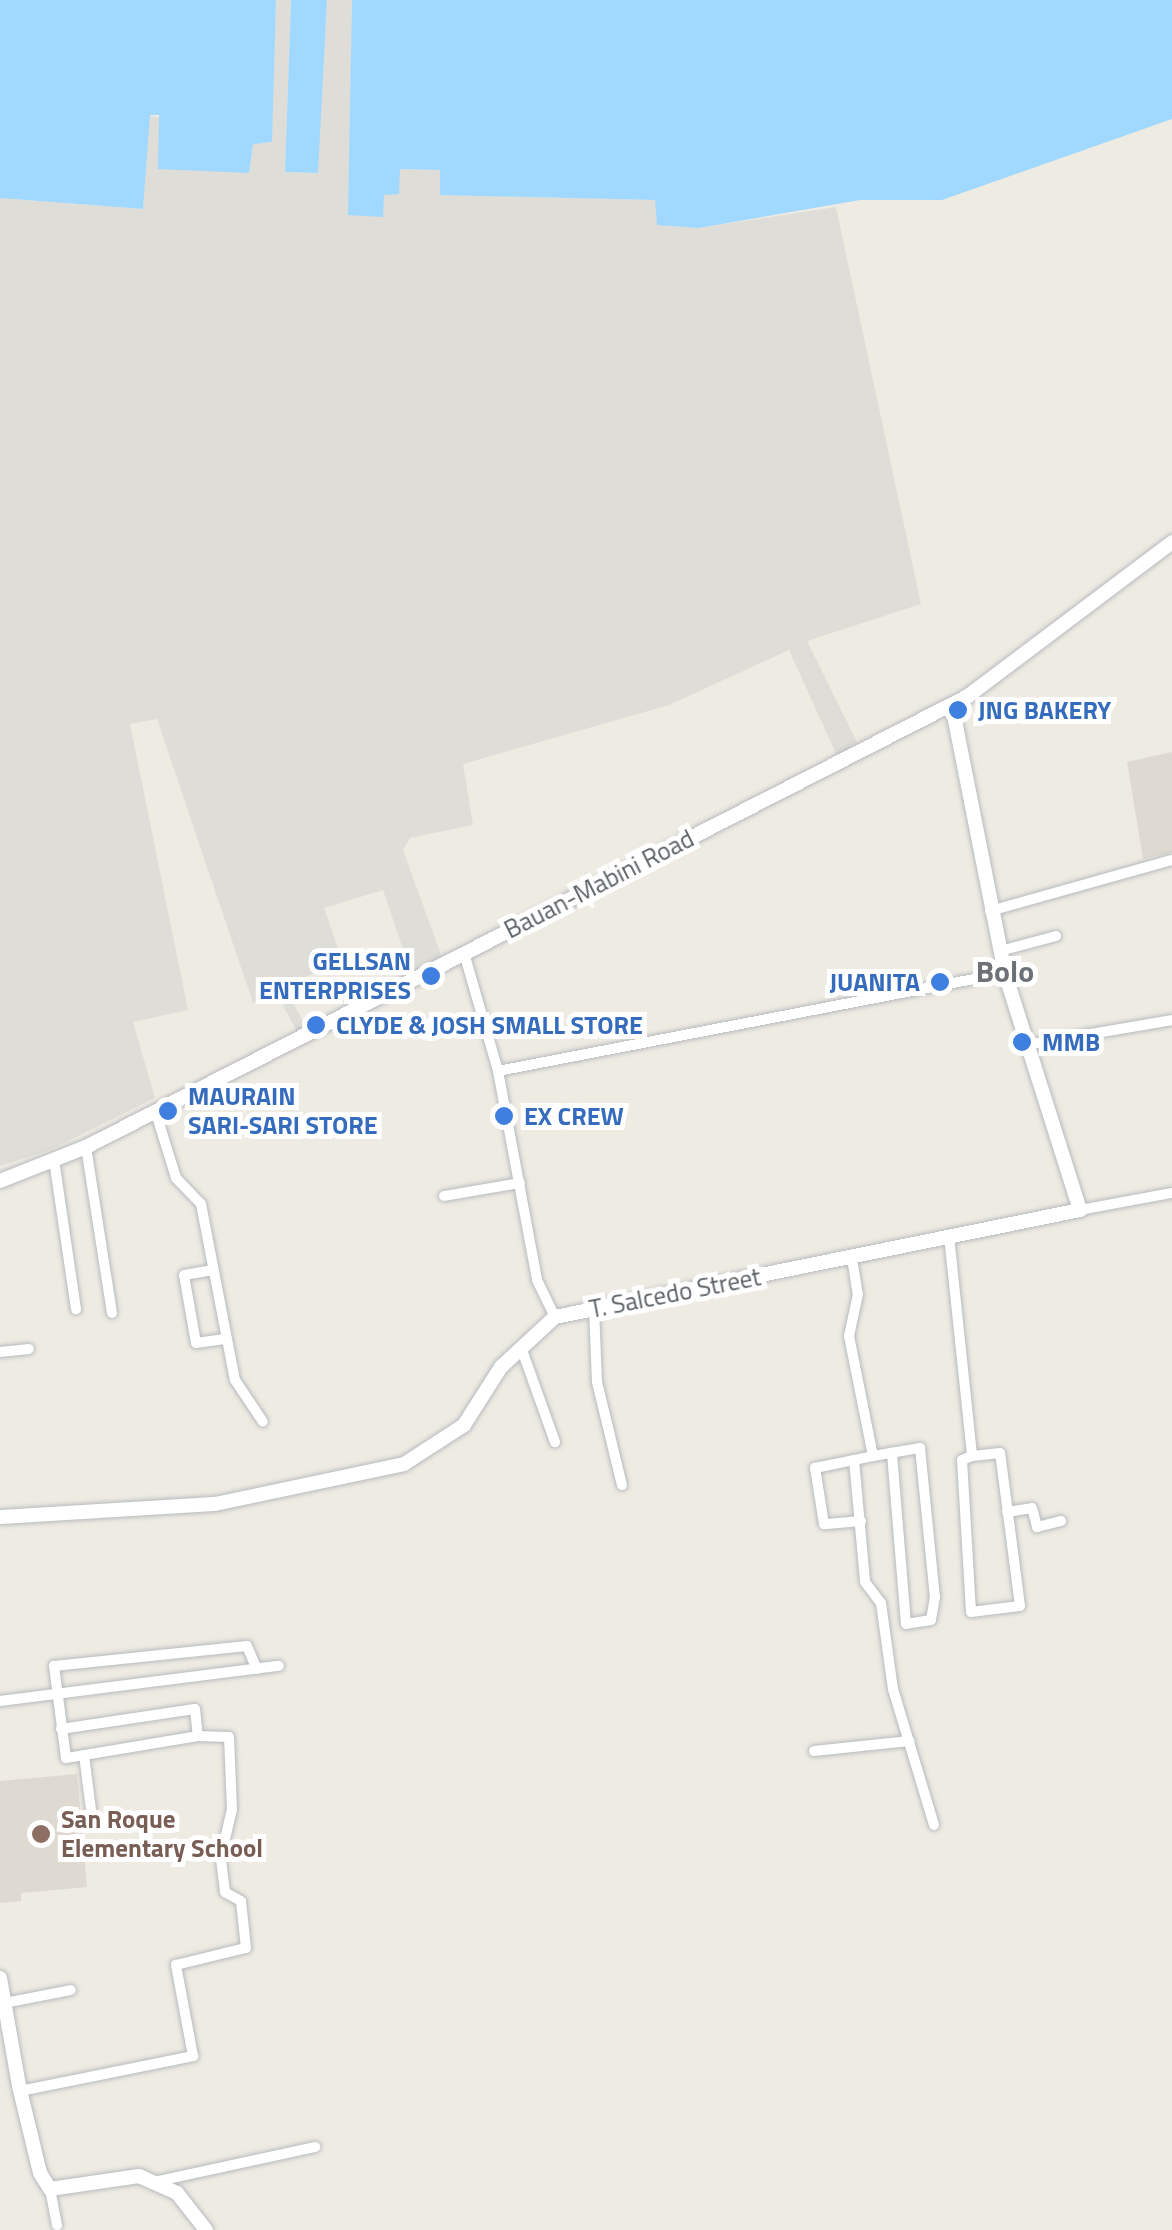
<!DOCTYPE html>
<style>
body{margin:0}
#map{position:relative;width:1172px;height:2230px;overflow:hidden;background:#eeebe2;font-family:"Titillium Web",sans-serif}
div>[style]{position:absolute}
.industrial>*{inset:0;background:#dfddd7}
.education>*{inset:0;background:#dedad1}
.water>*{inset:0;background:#a1d8ff}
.roads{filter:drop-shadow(0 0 2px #b7babf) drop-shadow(0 0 2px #b7babf)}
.street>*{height:10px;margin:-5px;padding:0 5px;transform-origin:5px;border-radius:5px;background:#fff}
.secondary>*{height:14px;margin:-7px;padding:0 7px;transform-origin:7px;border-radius:7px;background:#fff}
.dots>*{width:28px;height:28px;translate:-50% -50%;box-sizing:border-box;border:5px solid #fff;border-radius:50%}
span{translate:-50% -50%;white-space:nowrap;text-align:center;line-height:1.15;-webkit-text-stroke:10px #fff;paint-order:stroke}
.shop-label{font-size:25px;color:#366cbe;font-weight:700}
.left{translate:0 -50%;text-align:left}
.right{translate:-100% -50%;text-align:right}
.street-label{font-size:25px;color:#5a5f64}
.education-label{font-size:25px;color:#785e54;font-weight:700}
.quarter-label{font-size:30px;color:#6b7176;font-weight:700}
</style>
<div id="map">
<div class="industrial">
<i style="clip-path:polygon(276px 0,291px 0,285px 172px,317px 173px,327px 0,352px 0,349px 215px,383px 194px,398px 194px,399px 169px,441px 170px,441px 195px,656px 200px,658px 225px,699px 228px,836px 207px,921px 604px,807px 641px,857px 742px,837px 756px,789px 650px,669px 705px,463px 764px,473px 825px,410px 838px,403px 850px,443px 960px,411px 973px,383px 890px,324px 908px,342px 960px,285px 987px,308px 1031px,299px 1036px,276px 992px,253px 1003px,157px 719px,130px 724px,188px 1010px,133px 1022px,155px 1098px,50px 1150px,0 1166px,0 198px,143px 209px,149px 115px,253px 143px,271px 143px)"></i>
</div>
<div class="education">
<i style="clip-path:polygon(1172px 752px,1172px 852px,1143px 859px,1127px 762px)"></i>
<i style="clip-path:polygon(77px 1774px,87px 1887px,21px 1893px,21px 1901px,0 1903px,0 1781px)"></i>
</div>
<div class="water">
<i style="clip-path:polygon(0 0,276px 0,272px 142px,253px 144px,249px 173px,158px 169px,159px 115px,150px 115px,143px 209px,0 198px)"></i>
<i style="clip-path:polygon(291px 0,327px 0,318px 173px,285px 172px)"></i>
<i style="clip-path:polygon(352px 0,1172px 0,1172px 119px,942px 200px,860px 200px,699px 228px,657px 225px,655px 200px,440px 195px,440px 170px,400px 169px,399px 194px,384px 195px,383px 217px,348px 215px)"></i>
</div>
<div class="roads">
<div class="street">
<i style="left:990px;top:911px;width:189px;rotate:-15.7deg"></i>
<i style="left:1000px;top:951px;width:58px;rotate:-15deg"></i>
<i style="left:464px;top:953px;width:123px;rotate:73.9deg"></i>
<i style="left:498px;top:1071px;width:213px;rotate:79.4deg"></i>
<i style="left:537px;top:1280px;width:41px;rotate:64.1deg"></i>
<i style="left:1026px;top:1045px;width:148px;rotate:-9.7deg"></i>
<i style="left:498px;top:1071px;width:516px;rotate:-10.94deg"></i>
<i style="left:155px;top:1110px;width:71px;rotate:72.8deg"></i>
<i style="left:176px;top:1178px;width:36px;rotate:46deg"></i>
<i style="left:201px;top:1204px;width:179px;rotate:79.1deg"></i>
<i style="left:235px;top:1380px;width:50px;rotate:56.3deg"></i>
<i style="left:86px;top:1147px;width:168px;rotate:81.1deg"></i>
<i style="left:54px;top:1160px;width:151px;rotate:81.6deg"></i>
<i style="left:444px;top:1196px;width:77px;rotate:-9.7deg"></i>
<i style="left:1080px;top:1210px;width:94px;rotate:-10.5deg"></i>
<i style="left:949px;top:1236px;width:221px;rotate:84deg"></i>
<i style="left:972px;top:1456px;width:11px;rotate:158deg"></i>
<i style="left:962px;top:1460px;width:152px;rotate:86.6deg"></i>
<i style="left:971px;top:1612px;width:49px;rotate:-7deg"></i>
<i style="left:1020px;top:1606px;width:154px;rotate:-97.4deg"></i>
<i style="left:1000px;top:1453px;width:28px;rotate:174deg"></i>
<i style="left:852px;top:1258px;width:36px;rotate:81deg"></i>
<i style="left:858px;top:1294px;width:43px;rotate:102.1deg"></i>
<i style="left:849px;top:1336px;width:122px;rotate:78.7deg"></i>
<i style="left:213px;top:1270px;width:29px;rotate:170deg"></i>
<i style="left:184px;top:1275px;width:69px;rotate:80deg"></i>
<i style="left:196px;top:1343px;width:29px;rotate:-8deg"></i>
<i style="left:594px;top:1308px;width:74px;rotate:87.7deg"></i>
<i style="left:597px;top:1382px;width:106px;rotate:76.4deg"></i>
<i style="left:522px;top:1350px;width:98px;rotate:70.3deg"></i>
<i style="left:0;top:1352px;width:29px;rotate:-6deg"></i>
<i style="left:854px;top:1460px;width:122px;rotate:84.8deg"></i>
<i style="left:865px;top:1582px;width:26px;rotate:53deg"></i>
<i style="left:881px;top:1603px;width:87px;rotate:82.1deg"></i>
<i style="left:893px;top:1689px;width:142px;rotate:73.2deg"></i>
<i style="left:1007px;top:1512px;width:25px;rotate:-9deg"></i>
<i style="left:1032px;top:1508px;width:20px;rotate:75deg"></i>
<i style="left:1037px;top:1527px;width:25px;rotate:-14deg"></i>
<i style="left:861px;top:1521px;width:37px;rotate:175deg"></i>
<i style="left:824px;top:1524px;width:57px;rotate:-99.1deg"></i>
<i style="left:815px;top:1468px;width:59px;rotate:-11.7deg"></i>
<i style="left:873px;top:1456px;width:48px;rotate:-9.7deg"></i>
<i style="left:920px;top:1448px;width:150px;rotate:84.3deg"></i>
<i style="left:935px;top:1597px;width:23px;rotate:100deg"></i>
<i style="left:931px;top:1620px;width:25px;rotate:171deg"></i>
<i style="left:906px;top:1624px;width:172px;rotate:-94.7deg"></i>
<i style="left:0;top:1701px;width:281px;rotate:-7.2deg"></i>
<i style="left:61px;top:1729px;width:135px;rotate:-8.5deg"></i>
<i style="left:195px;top:1709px;width:27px;rotate:84deg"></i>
<i style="left:814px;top:1751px;width:96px;rotate:-6deg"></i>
<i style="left:84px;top:1755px;width:55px;rotate:82.7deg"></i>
<i style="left:5px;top:2003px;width:67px;rotate:-11.1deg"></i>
<i style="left:20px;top:2091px;width:177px;rotate:-11.4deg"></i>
<i style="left:193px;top:2056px;width:93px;rotate:-100.6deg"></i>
<i style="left:176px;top:1965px;width:72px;rotate:-13.7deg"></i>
<i style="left:246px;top:1948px;width:47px;rotate:-96.1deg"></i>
<i style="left:241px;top:1901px;width:18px;rotate:-151deg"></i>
<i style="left:225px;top:1892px;width:35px;rotate:-97deg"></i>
<i style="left:221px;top:1857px;width:49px;rotate:-77.1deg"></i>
<i style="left:232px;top:1809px;width:72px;rotate:-92.4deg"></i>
<i style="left:229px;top:1737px;width:31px;rotate:-178deg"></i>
<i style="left:198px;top:1736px;width:134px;rotate:170.5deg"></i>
<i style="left:66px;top:1758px;width:93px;rotate:-97.4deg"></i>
<i style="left:54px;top:1666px;width:194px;rotate:-5.9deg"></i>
<i style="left:247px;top:1646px;width:25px;rotate:67deg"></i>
<i style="left:158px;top:2181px;width:161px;rotate:-12.2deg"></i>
<i style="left:50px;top:2189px;width:37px;rotate:79deg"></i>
</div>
<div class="secondary">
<i style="left:0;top:1181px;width:92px;rotate:-21.6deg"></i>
<i style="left:86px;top:1147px;width:991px;rotate:-27.08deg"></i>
<i style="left:968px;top:696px;width:256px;rotate:-37deg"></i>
<i style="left:0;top:1517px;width:215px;rotate:-3.5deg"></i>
<i style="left:215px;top:1504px;width:193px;rotate:-11.9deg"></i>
<i style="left:404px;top:1464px;width:72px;rotate:-33deg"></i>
<i style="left:464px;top:1425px;width:69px;rotate:-57.5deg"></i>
<i style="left:501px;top:1367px;width:74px;rotate:-42.8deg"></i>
<i style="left:555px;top:1317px;width:536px;rotate:-11.52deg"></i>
<i style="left:1080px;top:1210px;width:249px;rotate:-107.6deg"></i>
<i style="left:1005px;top:973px;width:273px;rotate:-101.2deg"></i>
<i style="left:0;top:1978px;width:110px;rotate:80deg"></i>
<i style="left:19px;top:2086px;width:89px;rotate:76.4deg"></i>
<i style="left:40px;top:2173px;width:19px;rotate:58deg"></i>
<i style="left:50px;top:2189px;width:90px;rotate:-8.3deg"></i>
<i style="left:139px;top:2176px;width:42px;rotate:24.1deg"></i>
<i style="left:177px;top:2193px;width:47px;rotate:51.9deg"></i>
</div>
</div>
<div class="dots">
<i style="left:958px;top:710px;background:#3f7fe0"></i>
<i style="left:431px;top:976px;background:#3f7fe0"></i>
<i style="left:940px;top:982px;background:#3f7fe0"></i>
<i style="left:316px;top:1025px;background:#3f7fe0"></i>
<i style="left:1022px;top:1042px;background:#3f7fe0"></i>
<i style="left:168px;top:1111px;background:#3f7fe0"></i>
<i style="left:504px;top:1116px;background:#3f7fe0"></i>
<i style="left:41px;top:1834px;background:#8d6e63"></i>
</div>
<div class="shop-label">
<span class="left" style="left:978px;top:710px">JNG BAKERY</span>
<span class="right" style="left:411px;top:976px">GELLSAN<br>ENTERPRISES</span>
<span class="right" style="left:920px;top:982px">JUANITA</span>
<span class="left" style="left:336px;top:1025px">CLYDE &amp; JOSH SMALL STORE</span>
<span class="left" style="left:1042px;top:1042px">MMB</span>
<span class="left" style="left:188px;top:1111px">MAURAIN<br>SARI-SARI STORE</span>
<span class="left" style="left:524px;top:1116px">EX CREW</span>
</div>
<div class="street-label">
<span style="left:599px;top:884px;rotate:-27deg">Bauan-Mabini Road</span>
<span style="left:675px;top:1293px;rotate:-11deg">T. Salcedo Street</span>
</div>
<div class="education-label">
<span class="left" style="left:61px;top:1834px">San Roque<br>Elementary School</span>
</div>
<div class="quarter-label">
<span style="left:1005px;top:971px">Bolo</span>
</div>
</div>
